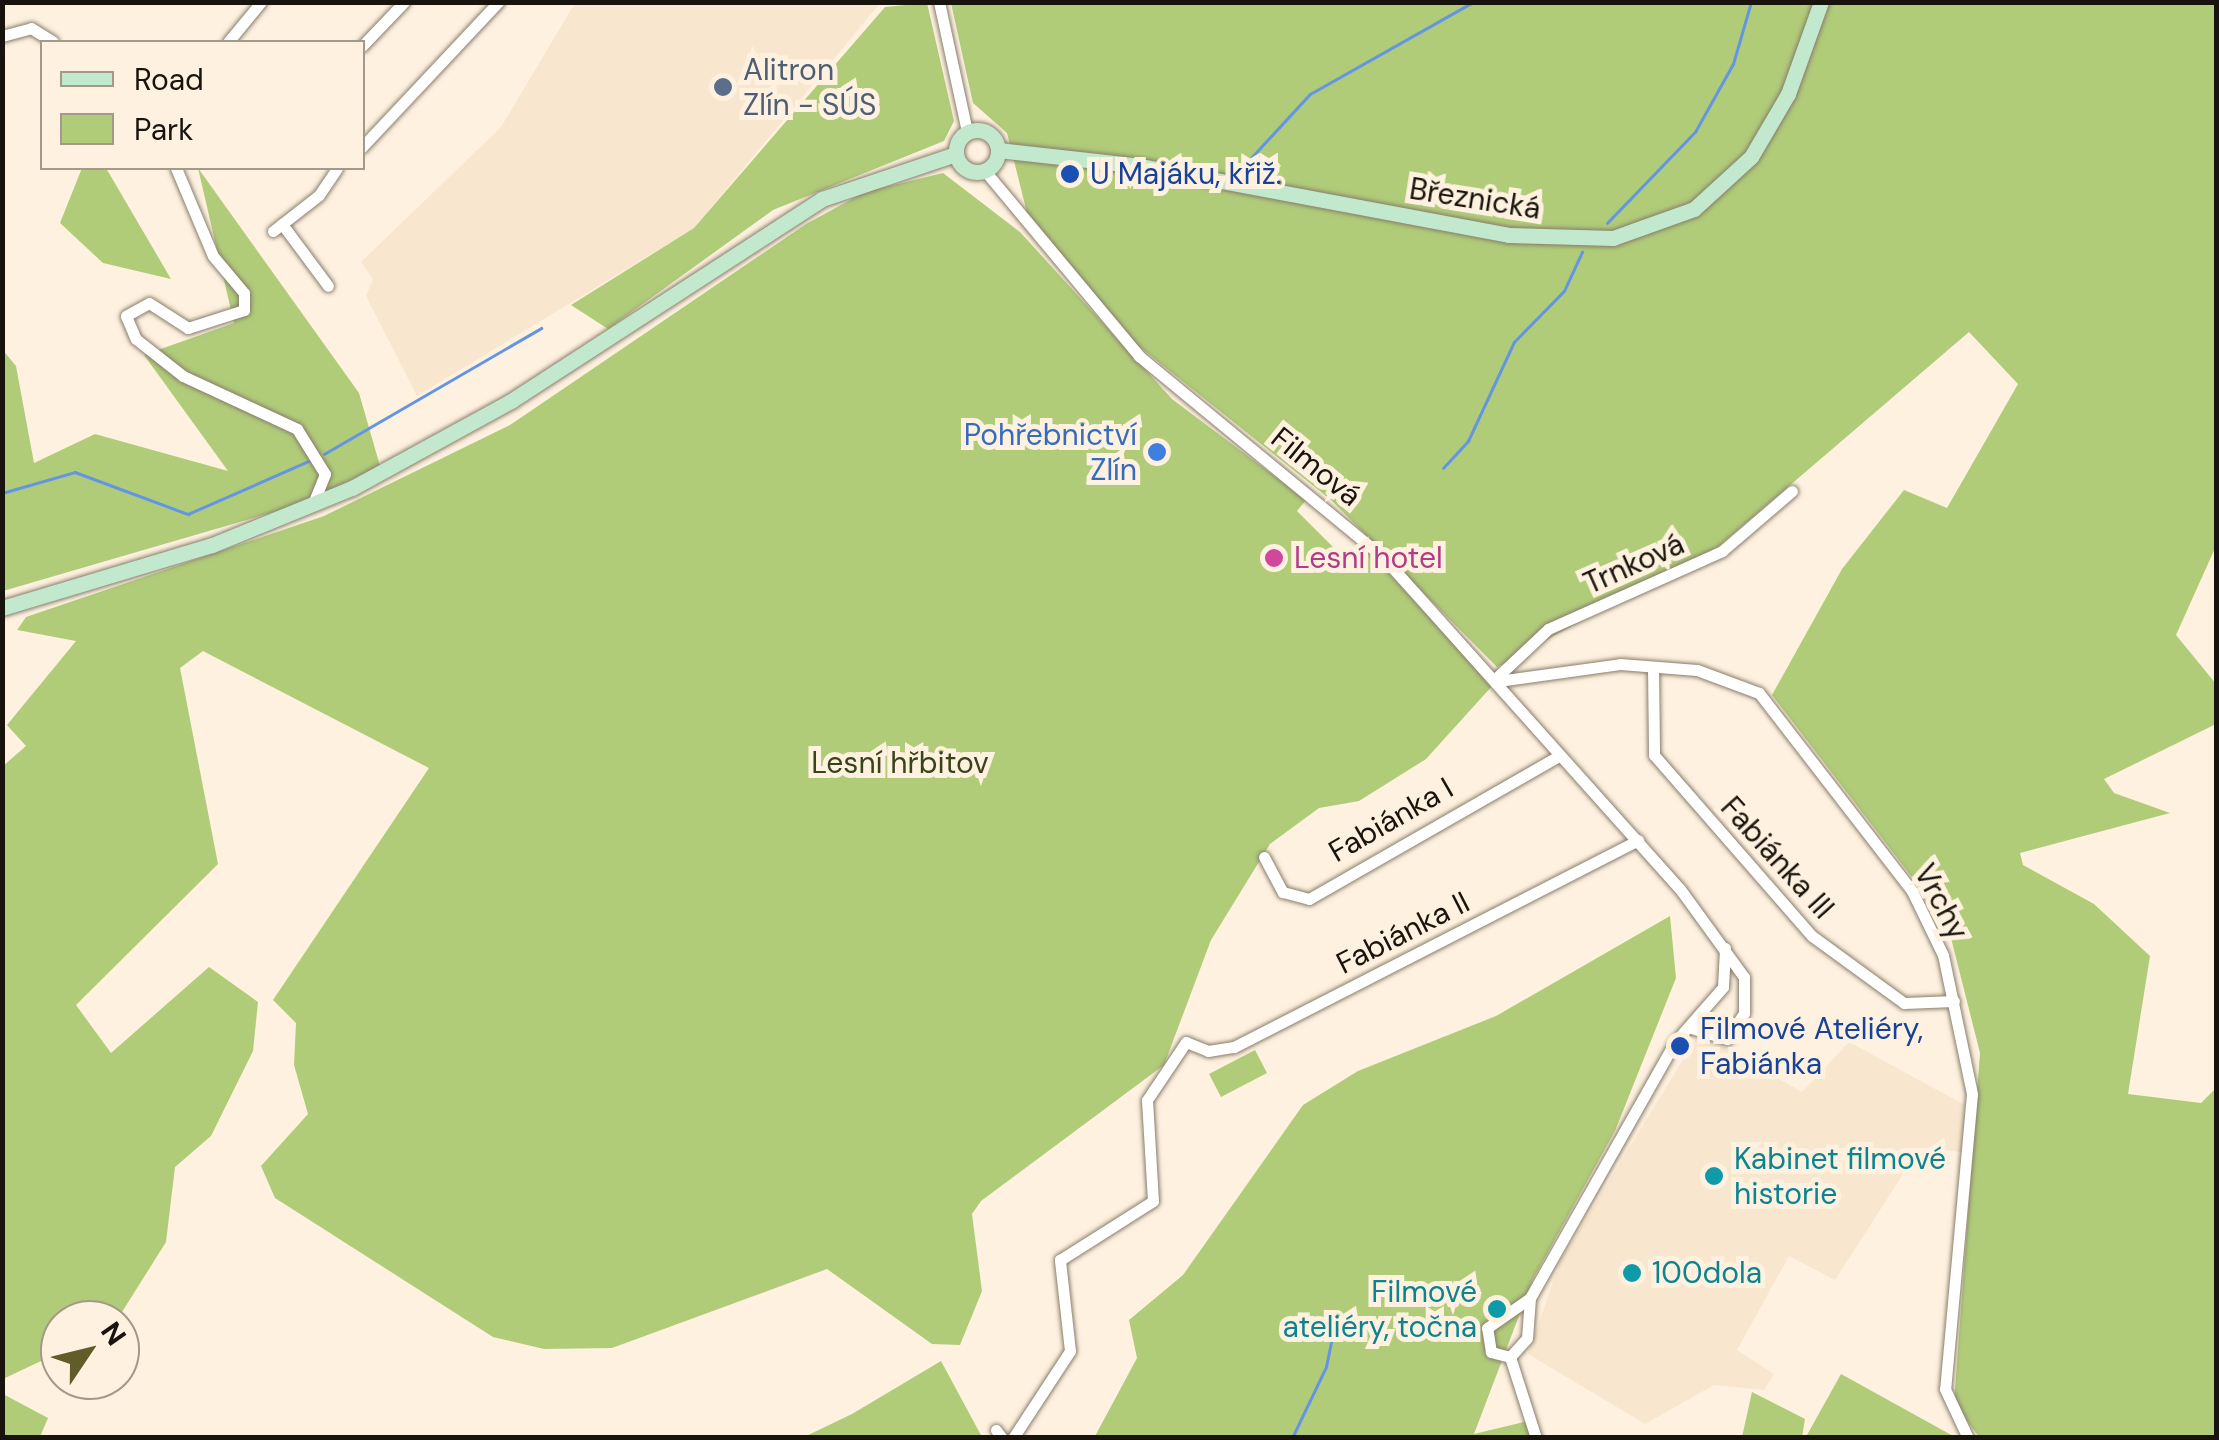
<!DOCTYPE html>
<meta charset="utf-8">
<style>
body{margin:0}
#map{position:relative;width:2219px;height:1440px;overflow:hidden;background:#fef1df;font-family:"DM Sans",sans-serif}
div>[style]{position:absolute}
.built>*{inset:0;background:#f8e7ce}
.green>*{inset:0;background:#b0cc79}
.stream>*{height:2.5px;margin:-1.25px;padding:0 1.25px;transform-origin:1.25px;border-radius:1.25px;background:#6495e4}
.roads{filter:drop-shadow(0 0 2px #887d6c) drop-shadow(0 0 2px #887d6c)}
.minor>*{height:11px;margin:-5.5px;padding:0 5.5px;transform-origin:5.5px;border-radius:5.5px;background:#fff}
.secondary>*{height:15px;margin:-7.5px;padding:0 7.5px;transform-origin:7.5px;border-radius:7.5px;background:#c2e9ce}
.secondary>.ring{margin:-7.5px;padding:0;box-sizing:content-box;background:none;border:15px solid #c2e9ce;border-radius:50%}
.dots>*{width:28px;height:28px;translate:-50% -50%;box-sizing:border-box;border:5px solid #fef1df;border-radius:50%}
span{translate:-50% -50%;white-space:nowrap;text-align:center;line-height:1.15;-webkit-text-stroke:10px #fef1df;paint-order:stroke}
.service-label{font-size:30px;color:#4e5e75}
.left{translate:0 -50%;text-align:left}
.transit-label{font-size:30px;color:#164399}
.street-label{font-size:30px;color:#18140d}
.shop-label{font-size:30px;color:#366cbe}
.right{translate:-100% -50%;text-align:right}
.hotel-label{font-size:30px;color:#b23c85}
.park-label{font-size:30px;color:#36431b}
.culture-label{font-size:30px;color:#0d838f}
.frame{position:absolute;inset:0;border:5px solid #18140d;pointer-events:none}
.legend{position:absolute;left:40px;top:40px;width:325px;height:130px;box-sizing:border-box;background:#fef1df;border:2px solid #a2998b;margin:0;padding:12px 18px;list-style:none;font-size:30px;color:#18140d}
.legend li{display:flex;align-items:center;gap:20px;height:50px}
.legend b{width:50px;border:2px solid #a2998b}
.north{position:absolute;left:40px;top:1300px;width:100px;height:100px;box-sizing:border-box;background:#fef1df;border:2px solid #a2998b;border-radius:50%;rotate:55deg;font-size:28px;font-weight:700;line-height:40px;text-align:center;color:#18140d}
.north::after{content:'';display:block;margin:auto;width:35px;height:45px;background:#615d29;clip-path:polygon(50% 0,100% 100%,50% 72%,0 100%)}
</style>
<div id="map">
<div class="built">
<i style="clip-path:polygon(881px 2px,694px 228px,417px 396px,366px 296px,373px 279px,361px 262px,501px 127px,575px 3px)"></i>
<i style="clip-path:polygon(1699px 1033px,1802px 1092px,1849px 1042px,1965px 1105px,1962px 1152px,1920px 1148px,1835px 1280px,1789px 1256px,1737px 1350px,1774px 1374px,1764px 1390px,1714px 1385px,1645px 1424px,1528px 1354px,1560px 1262px)"></i>
</div>
<div class="green">
<i style="clip-path:polygon(1819px 2px,2216px 3px,2216px 546px,2176px 635px,2216px 684px,2216px 724px,2104px 779px,2114px 793px,2170px 813px,2020px 853px,2023px 865px,2094px 904px,2150px 956px,2128px 1094px,2201px 1103px,2216px 1088px,2216px 1437px,1979px 1437px,1954px 1403px,1980px 1053px,1951px 938px,1925px 894px,1772px 695px,1842px 569px,1904px 490px,1947px 508px,2018px 384px,1969px 332px,1719px 546px,1497px 667px,1331px 500px,1136px 344px,1027px 213px,1007px 133px,973px 103px,951px 3px)"></i>
<i style="clip-path:polygon(927px 3px,954px 121px,944px 141px,773px 210px,608px 329px,571px 305px,694px 228px,885px 7px)"></i>
<i style="clip-path:polygon(82px 168px,106px 168px,171px 279px,103px 263px,60px 223px)"></i>
<i style="clip-path:polygon(198px 168px,359px 393px,380px 466px,301px 504px,3px 591px,2px 349px,16px 366px,34px 463px,95px 434px,228px 471px,144px 355px,234px 323px)"></i>
<i style="clip-path:polygon(943px 173px,1020px 232px,1172px 399px,1306px 500px,1297px 511px,1345px 559px,1364px 547px,1493px 685px,1426px 759px,1359px 801px,1319px 808px,1270px 844px,1211px 940px,1164px 1065px,981px 1201px,972px 1214px,982px 1291px,960px 1345px,932px 1344px,827px 1269px,612px 1348px,544px 1349px,493px 1337px,275px 1198px,261px 1166px,308px 1114px,294px 1065px,296px 1023px,273px 1000px,429px 768px,203px 651px,180px 668px,218px 864px,76px 1005px,111px 1053px,209px 967px,258px 1002px,253px 1051px,211px 1136px,175px 1167px,166px 1242px,117px 1320px,60px 1320px,60px 1352px,3px 1379px,2px 767px,26px 746px,7px 725px,76px 641px,17px 630px,26px 617px,324px 516px,510px 425px,806px 224px,865px 192px)"></i>
<i style="clip-path:polygon(1670px 916px,1676px 978px,1615px 1131px,1533px 1279px,1474px 1434px,1536px 1419px,1542px 1437px,1094px 1438px,1137px 1358px,1129px 1320px,1183px 1275px,1303px 1105px,1358px 1071px,1496px 1016px)"></i>
<i style="clip-path:polygon(1255px 1050px,1267px 1073px,1221px 1097px,1209px 1074px)"></i>
<i style="clip-path:polygon(941px 1361px,982px 1437px,804px 1437px,852px 1414px)"></i>
<i style="clip-path:polygon(1841px 1374px,1955px 1437px,1807px 1435px)"></i>
<i style="clip-path:polygon(1752px 1392px,1805px 1419px,1802px 1437px,1742px 1437px)"></i>
<i style="clip-path:polygon(3px 1394px,48px 1418px,40px 1437px,3px 1437px)"></i>
</div>
<div class="stream">
<i style="left:1250px;top:159px;width:88px;rotate:-47.3deg"></i>
<i style="left:1310px;top:94px;width:187px;rotate:-29.4deg"></i>
<i style="left:1607px;top:223px;width:127px;rotate:-46deg"></i>
<i style="left:1695px;top:132px;width:78px;rotate:-60.8deg"></i>
<i style="left:1733px;top:64px;width:65px;rotate:-73.8deg"></i>
<i style="left:324px;top:454px;width:251px;rotate:-30.1deg"></i>
<i style="left:1443px;top:468px;width:37px;rotate:-47deg"></i>
<i style="left:1468px;top:441px;width:109px;rotate:-65.1deg"></i>
<i style="left:1514px;top:342px;width:71px;rotate:-45.6deg"></i>
<i style="left:1564px;top:291px;width:43px;rotate:-65.2deg"></i>
<i style="left:2px;top:493px;width:76px;rotate:-16deg"></i>
<i style="left:75px;top:472px;width:121px;rotate:20.4deg"></i>
<i style="left:188px;top:514px;width:137px;rotate:-23.7deg"></i>
<i style="left:1292px;top:1438px;width:79px;rotate:-64.4deg"></i>
<i style="left:1326px;top:1367px;width:50px;rotate:-78.5deg"></i>
</div>
<div class="roads">
<div class="minor">
<i style="left:939px;top:2px;width:133px;rotate:77.8deg"></i>
<i style="left:2px;top:36px;width:30px;rotate:-15deg"></i>
<i style="left:31px;top:28px;width:26px;rotate:32deg"></i>
<i style="left:228px;top:42px;width:52px;rotate:-50.5deg"></i>
<i style="left:362px;top:46px;width:61px;rotate:-46.3deg"></i>
<i style="left:362px;top:147px;width:199px;rotate:-46.8deg"></i>
<i style="left:176px;top:168px;width:95px;rotate:67.2deg"></i>
<i style="left:213px;top:256px;width:48px;rotate:50deg"></i>
<i style="left:244px;top:293px;width:17px;rotate:90deg"></i>
<i style="left:244px;top:310px;width:59px;rotate:162.2deg"></i>
<i style="left:188px;top:328px;width:46px;rotate:-147.3deg"></i>
<i style="left:149px;top:303px;width:26px;rotate:151deg"></i>
<i style="left:126px;top:316px;width:25px;rotate:67deg"></i>
<i style="left:136px;top:339px;width:60px;rotate:38.2deg"></i>
<i style="left:183px;top:376px;width:126px;rotate:24.9deg"></i>
<i style="left:297px;top:429px;width:53px;rotate:58.1deg"></i>
<i style="left:325px;top:474px;width:32px;rotate:112deg"></i>
<i style="left:985px;top:171px;width:241px;rotate:50.2deg"></i>
<i style="left:1139px;top:356px;width:316px;rotate:39.5deg"></i>
<i style="left:1383px;top:557px;width:445px;rotate:48.2deg"></i>
<i style="left:1680px;top:889px;width:109px;rotate:54deg"></i>
<i style="left:1744px;top:977px;width:36px;rotate:90deg"></i>
<i style="left:1744px;top:1013px;width:31px;rotate:123deg"></i>
<i style="left:1727px;top:1039px;width:39px;rotate:-163deg"></i>
<i style="left:282px;top:224px;width:77px;rotate:53.4deg"></i>
<i style="left:273px;top:231px;width:58px;rotate:-38deg"></i>
<i style="left:319px;top:195px;width:32px;rotate:-56deg"></i>
<i style="left:1653px;top:668px;width:87px;rotate:89.3deg"></i>
<i style="left:1654px;top:755px;width:240px;rotate:48.9deg"></i>
<i style="left:1812px;top:936px;width:114px;rotate:36.1deg"></i>
<i style="left:1904px;top:1003px;width:50px;rotate:-2.3deg"></i>
<i style="left:1495px;top:679px;width:73px;rotate:-43.3deg"></i>
<i style="left:1548px;top:629px;width:191px;rotate:-24.1deg"></i>
<i style="left:1722px;top:551px;width:92px;rotate:-40.6deg"></i>
<i style="left:1498px;top:681px;width:123px;rotate:-7.9deg"></i>
<i style="left:1620px;top:664px;width:77px;rotate:4.5deg"></i>
<i style="left:1697px;top:670px;width:66px;rotate:20.4deg"></i>
<i style="left:1759px;top:693px;width:250px;rotate:52.3deg"></i>
<i style="left:1912px;top:891px;width:71px;rotate:64.2deg"></i>
<i style="left:1943px;top:955px;width:142px;rotate:78.2deg"></i>
<i style="left:1972px;top:1094px;width:296px;rotate:95.2deg"></i>
<i style="left:1945px;top:1389px;width:54px;rotate:64.9deg"></i>
<i style="left:1264px;top:857px;width:40px;rotate:62deg"></i>
<i style="left:1283px;top:892px;width:27px;rotate:15deg"></i>
<i style="left:1309px;top:899px;width:289px;rotate:-29.8deg"></i>
<i style="left:1510px;top:1357px;width:25px;rotate:-48deg"></i>
<i style="left:1527px;top:1338px;width:40px;rotate:-85.7deg"></i>
<i style="left:1530px;top:1298px;width:293px;rotate:-60.5deg"></i>
<i style="left:1674px;top:1043px;width:74px;rotate:-48.8deg"></i>
<i style="left:1723px;top:987px;width:39px;rotate:-87deg"></i>
<i style="left:1510px;top:1357px;width:20px;rotate:-165deg"></i>
<i style="left:1491px;top:1352px;width:24px;rotate:-99deg"></i>
<i style="left:1487px;top:1328px;width:52px;rotate:-34.9deg"></i>
<i style="left:1510px;top:1357px;width:85px;rotate:72.2deg"></i>
<i style="left:996px;top:1430px;width:10px;rotate:53deg"></i>
<i style="left:1013px;top:1438px;width:104px;rotate:-56.8deg"></i>
<i style="left:1070px;top:1351px;width:92px;rotate:-96.3deg"></i>
<i style="left:1060px;top:1260px;width:110px;rotate:-32.4deg"></i>
<i style="left:1153px;top:1201px;width:101px;rotate:-93.4deg"></i>
<i style="left:1147px;top:1100px;width:70px;rotate:-56.1deg"></i>
<i style="left:1186px;top:1042px;width:24px;rotate:22deg"></i>
<i style="left:1208px;top:1051px;width:26px;rotate:-9deg"></i>
<i style="left:1234px;top:1047px;width:454px;rotate:-27.1deg"></i>
</div>
<div class="secondary">
<i class="ring" style="left:956px;top:130px;width:27px;height:27px"></i>
<i style="left:998px;top:150px;width:144px;rotate:6.4deg"></i>
<i style="left:1141px;top:166px;width:374px;rotate:10.6deg"></i>
<i style="left:1509px;top:235px;width:104px;rotate:1.7deg"></i>
<i style="left:1613px;top:238px;width:86px;rotate:-19.7deg"></i>
<i style="left:1694px;top:209px;width:77px;rotate:-42.4deg"></i>
<i style="left:1751px;top:157px;width:73px;rotate:-59.6deg"></i>
<i style="left:1788px;top:94px;width:98px;rotate:-70.3deg"></i>
<i style="left:2px;top:608px;width:219px;rotate:-16.7deg"></i>
<i style="left:212px;top:545px;width:151px;rotate:-22.2deg"></i>
<i style="left:352px;top:488px;width:181px;rotate:-28.7deg"></i>
<i style="left:511px;top:401px;width:371px;rotate:-33deg"></i>
<i style="left:822px;top:199px;width:141px;rotate:-18.6deg"></i>
</div>
</div>
<div class="dots">
<i style="left:723px;top:87px;background:#5c6f8a"></i>
<i style="left:1070px;top:174px;background:#1a4fb4"></i>
<i style="left:1157px;top:452px;background:#3f7fe0"></i>
<i style="left:1274px;top:558px;background:#d1479c"></i>
<i style="left:1680px;top:1046px;background:#1a4fb4"></i>
<i style="left:1714px;top:1176px;background:#0f9aa8"></i>
<i style="left:1632px;top:1273px;background:#0f9aa8"></i>
<i style="left:1497px;top:1309px;background:#0f9aa8"></i>
</div>
<div class="service-label">
<span class="left" style="left:743px;top:87px">Alitron<br>Zlín - SÚS</span>
</div>
<div class="transit-label">
<span class="left" style="left:1090px;top:174px">U Majáku, křiž.</span>
<span class="left" style="left:1700px;top:1046px">Filmové Ateliéry,<br>Fabiánka</span>
</div>
<div class="street-label">
<span style="left:1475px;top:199px;rotate:9deg">Březnická</span>
<span style="left:1316px;top:467px;rotate:39deg">Filmová</span>
<span style="left:1634px;top:564px;rotate:-24deg">Trnková</span>
<span style="left:1391px;top:820px;rotate:-30deg">Fabiánka I</span>
<span style="left:1777px;top:858px;rotate:48deg">Fabiánka III</span>
<span style="left:1941px;top:902px;rotate:62deg">Vrchy</span>
<span style="left:1403px;top:933px;rotate:-27deg">Fabiánka II</span>
</div>
<div class="shop-label">
<span class="right" style="left:1137px;top:452px">Pohřebnictví<br>Zlín</span>
</div>
<div class="hotel-label">
<span class="left" style="left:1294px;top:558px">Lesní hotel</span>
</div>
<div class="park-label">
<span style="left:900px;top:763px">Lesní hřbitov</span>
</div>
<div class="culture-label">
<span class="left" style="left:1734px;top:1176px">Kabinet filmové<br>historie</span>
<span class="left" style="left:1652px;top:1273px">100dola</span>
<span class="right" style="left:1477px;top:1309px">Filmové<br>ateliéry, točna</span>
</div>
<div class="frame"></div>
<ul class="legend">
<li><b style="height:12px;background:#c2e9ce"></b>Road</li>
<li><b style="height:28px;background:#b0cc79"></b>Park</li>
</ul>
<div class="north">N</div>
</div>
